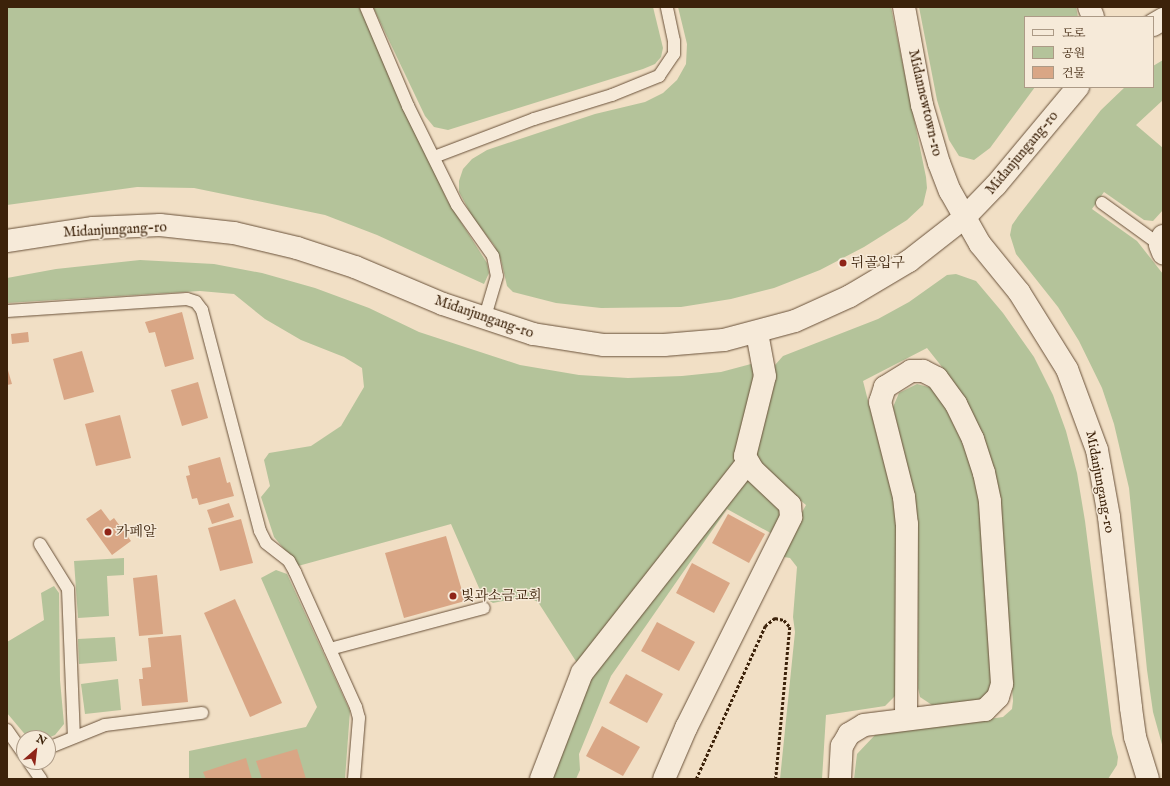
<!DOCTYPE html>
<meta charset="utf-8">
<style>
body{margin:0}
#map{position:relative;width:1170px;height:786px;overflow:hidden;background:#f1dfc5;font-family:"IM FELL English","Noto Serif KR",serif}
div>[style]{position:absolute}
.green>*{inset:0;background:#b4c39a}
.building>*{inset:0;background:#d9a685}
.path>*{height:2.5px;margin-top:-1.25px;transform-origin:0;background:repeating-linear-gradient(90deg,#3c220a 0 3px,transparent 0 5px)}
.roads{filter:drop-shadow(0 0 1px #695139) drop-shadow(0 0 1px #695139)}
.service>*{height:12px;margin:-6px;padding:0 6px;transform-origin:6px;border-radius:6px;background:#f6ead9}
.minor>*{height:22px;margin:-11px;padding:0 11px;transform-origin:11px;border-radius:11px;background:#f6ead9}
.tertiary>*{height:22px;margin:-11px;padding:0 11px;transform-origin:11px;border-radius:11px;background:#f6ead9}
.dots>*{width:11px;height:11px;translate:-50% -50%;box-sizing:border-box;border:2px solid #f6ead9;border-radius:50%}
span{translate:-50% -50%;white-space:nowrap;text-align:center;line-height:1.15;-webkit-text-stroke:3px #f6ead9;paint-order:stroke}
.street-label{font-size:14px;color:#3c220a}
.poi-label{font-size:14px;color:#3c220a}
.left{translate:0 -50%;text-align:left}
.frame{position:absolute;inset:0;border:8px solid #3c220a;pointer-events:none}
.legend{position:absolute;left:1024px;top:16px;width:130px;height:72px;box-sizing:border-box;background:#f6ead9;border:1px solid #ac9a86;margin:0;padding:5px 7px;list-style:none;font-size:12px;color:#3c220a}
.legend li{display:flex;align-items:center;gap:8px;height:20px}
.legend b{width:20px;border:1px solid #ac9a86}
.north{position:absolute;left:16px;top:730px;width:40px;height:40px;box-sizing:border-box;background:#f6ead9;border:1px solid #ac9a86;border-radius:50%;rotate:28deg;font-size:11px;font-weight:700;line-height:16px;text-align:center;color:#3c220a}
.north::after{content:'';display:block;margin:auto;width:14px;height:18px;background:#8f2418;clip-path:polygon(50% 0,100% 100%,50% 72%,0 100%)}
</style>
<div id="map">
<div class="green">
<i style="clip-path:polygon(7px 7px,359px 7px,447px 200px,487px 263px,489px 273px,484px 284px,377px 235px,325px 215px,194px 188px,137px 187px,7px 205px)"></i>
<i style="clip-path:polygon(373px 7px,653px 7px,663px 48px,661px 57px,655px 64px,643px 69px,448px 130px,434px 127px,425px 116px)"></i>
<i style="clip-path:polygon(678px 7px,891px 7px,926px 177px,927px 188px,923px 205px,907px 220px,864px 247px,820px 270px,774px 288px,731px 299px,681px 307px,601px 308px,556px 303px,513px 292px,507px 286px,501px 260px,494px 245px,473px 218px,459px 192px,459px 181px,463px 169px,472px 159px,487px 150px,595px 114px,645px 102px,663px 93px,677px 80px,686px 64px,687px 44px)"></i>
<i style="clip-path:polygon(919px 7px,1076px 7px,1078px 17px,1025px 17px,1025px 87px,1035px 87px,990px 148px,974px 160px,959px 156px,949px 140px,937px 100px)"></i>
<i style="clip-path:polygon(1163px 60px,1163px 100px,1136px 125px,1163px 148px,1163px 210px,1153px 221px,1144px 220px,1104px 192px,1092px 209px,1137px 241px,1163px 274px,1163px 748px,1153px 712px,1147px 670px,1129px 488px,1114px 424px,1102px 388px,1079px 341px,1058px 307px,1016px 254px,1010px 235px,1012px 225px,1019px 215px,1101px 110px,1125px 87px,1153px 87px,1153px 66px)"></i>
<i style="clip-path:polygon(140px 260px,214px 264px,262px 273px,315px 288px,369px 308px,419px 332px,520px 365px,579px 375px,628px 378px,682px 376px,721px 372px,751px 364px,757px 366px,737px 456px,730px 469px,579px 666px,538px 602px,526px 596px,493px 603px,483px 597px,451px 524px,298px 566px,274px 537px,261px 497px,270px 486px,264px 460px,269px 453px,311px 446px,341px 426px,364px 387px,362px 368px,344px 357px,301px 340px,265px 319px,234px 294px,200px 291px,7px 303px,7px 278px,56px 269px)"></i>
<i style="clip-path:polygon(956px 274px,976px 281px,1003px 313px,1034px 357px,1053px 395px,1066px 431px,1077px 473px,1085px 521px,1112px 734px,1118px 757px,1117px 765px,1108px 779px,854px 779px,857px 754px,875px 735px,1003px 717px,1012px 709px,1013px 701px,999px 501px,950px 377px,927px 348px,863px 381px,897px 514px,895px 696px,885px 706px,826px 715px,822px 779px,780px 779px,795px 632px,793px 617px,797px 567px,790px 558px,778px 556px,806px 505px,758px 465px,754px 457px,775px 365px,783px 356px,878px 319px,909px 302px,947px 275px)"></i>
<i style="clip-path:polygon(917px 384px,932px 388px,942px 401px,962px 442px,976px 481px,981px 506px,993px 687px,982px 700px,932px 705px,920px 697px,918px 688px,918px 522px,914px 493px,893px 407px,899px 393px)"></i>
<i style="clip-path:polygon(748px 478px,783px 510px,776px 536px,727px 509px,611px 676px,579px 754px,580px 770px,576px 779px,548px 779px,585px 682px)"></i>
<i style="clip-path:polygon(124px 558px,124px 575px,107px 576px,109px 616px,78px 618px,74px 561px)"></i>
<i style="clip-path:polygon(276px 570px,287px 574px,350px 711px,345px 779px,189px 779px,189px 751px,306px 727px,317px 707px,261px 578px)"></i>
<i style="clip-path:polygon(54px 586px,59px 593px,60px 680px,64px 724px,55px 735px,48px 738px,28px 738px,7px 713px,7px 642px,44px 620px,41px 593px)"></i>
<i style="clip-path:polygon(115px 637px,117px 661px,79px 664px,78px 639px)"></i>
<i style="clip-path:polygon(118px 679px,121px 710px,85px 714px,81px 684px)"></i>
</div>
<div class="building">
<i style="clip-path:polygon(182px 312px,194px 359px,165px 367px,155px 332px,149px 333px,145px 322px)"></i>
<i style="clip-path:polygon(28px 332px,29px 342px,12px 344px,11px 334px)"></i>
<i style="clip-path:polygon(82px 351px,94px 392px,64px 400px,53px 359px)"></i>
<i style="clip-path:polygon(7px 367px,12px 384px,7px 385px)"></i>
<i style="clip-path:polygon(198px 382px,208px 418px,182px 426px,171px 390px)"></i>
<i style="clip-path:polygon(120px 415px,131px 458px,96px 466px,85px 424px)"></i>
<i style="clip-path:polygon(220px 457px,227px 483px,230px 482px,234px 496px,199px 505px,197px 498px,192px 499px,186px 476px,190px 475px,188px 466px)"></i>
<i style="clip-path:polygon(229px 503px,234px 517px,212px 524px,207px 510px)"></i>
<i style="clip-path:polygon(101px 509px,110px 521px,114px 518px,131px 541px,112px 555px,86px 519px)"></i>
<i style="clip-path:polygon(728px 514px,765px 534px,749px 563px,712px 543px)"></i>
<i style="clip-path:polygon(241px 519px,253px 563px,220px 571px,208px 528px)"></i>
<i style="clip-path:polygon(446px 536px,465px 601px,404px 618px,385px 553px)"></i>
<i style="clip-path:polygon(692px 563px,730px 583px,714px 613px,676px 593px)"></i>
<i style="clip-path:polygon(157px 575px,163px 634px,139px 636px,133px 578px)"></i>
<i style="clip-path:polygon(235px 599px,282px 703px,250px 717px,204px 613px)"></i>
<i style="clip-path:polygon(657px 622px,695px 642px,679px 671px,641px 651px)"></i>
<i style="clip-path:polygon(181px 635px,188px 702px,142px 706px,139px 679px,143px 679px,142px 668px,151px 667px,148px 638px)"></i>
<i style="clip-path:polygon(626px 674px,663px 694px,647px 723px,609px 703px)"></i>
<i style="clip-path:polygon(602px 726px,640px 747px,623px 776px,586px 756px)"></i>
<i style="clip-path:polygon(297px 749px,306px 779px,262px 779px,256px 761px)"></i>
<i style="clip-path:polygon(246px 758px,252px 779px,206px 779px,203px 772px)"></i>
</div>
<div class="path">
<i style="left:696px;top:779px;width:168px;rotate:-65.7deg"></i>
<i style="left:765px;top:626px;width:13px;rotate:-39deg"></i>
<i style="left:775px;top:618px;width:9px;rotate:13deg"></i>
<i style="left:784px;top:620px;width:9px;rotate:49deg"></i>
<i style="left:790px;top:627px;width:153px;rotate:95.3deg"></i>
</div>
<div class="roads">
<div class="service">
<i style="left:366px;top:7px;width:108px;rotate:67deg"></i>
<i style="left:408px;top:106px;width:110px;rotate:63.7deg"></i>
<i style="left:457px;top:205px;width:62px;rotate:54.8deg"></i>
<i style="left:493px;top:256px;width:20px;rotate:79deg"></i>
<i style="left:497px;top:276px;width:46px;rotate:106.5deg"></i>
<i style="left:434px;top:157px;width:107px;rotate:-20.8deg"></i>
<i style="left:534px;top:119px;width:82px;rotate:-17.1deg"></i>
<i style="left:612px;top:95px;width:51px;rotate:-22deg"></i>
<i style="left:659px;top:76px;width:27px;rotate:-56deg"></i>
<i style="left:674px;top:54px;width:13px;rotate:-90deg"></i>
<i style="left:674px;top:41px;width:35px;rotate:-102deg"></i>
<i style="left:1102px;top:203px;width:72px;rotate:35.9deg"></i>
<i style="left:7px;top:311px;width:180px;rotate:-3.8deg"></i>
<i style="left:187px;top:299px;width:9px;rotate:18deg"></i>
<i style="left:196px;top:302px;width:10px;rotate:53deg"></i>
<i style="left:202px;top:310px;width:228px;rotate:75.3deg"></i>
<i style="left:260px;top:531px;width:13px;rotate:63deg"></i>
<i style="left:266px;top:543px;width:29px;rotate:38deg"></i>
<i style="left:289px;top:561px;width:13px;rotate:61deg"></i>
<i style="left:295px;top:572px;width:148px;rotate:65.7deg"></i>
<i style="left:356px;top:707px;width:11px;rotate:75deg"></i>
<i style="left:359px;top:718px;width:61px;rotate:94.7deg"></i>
<i style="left:40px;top:544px;width:53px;rotate:58.1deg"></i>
<i style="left:68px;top:589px;width:147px;rotate:87.7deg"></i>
<i style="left:330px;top:649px;width:159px;rotate:-14.9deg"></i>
<i style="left:7px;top:730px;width:29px;rotate:55deg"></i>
<i style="left:48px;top:748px;width:61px;rotate:-22deg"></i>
<i style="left:105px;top:725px;width:98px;rotate:-7.1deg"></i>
<i style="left:29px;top:762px;width:21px;rotate:55deg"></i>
</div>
<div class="minor">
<i style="left:904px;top:7px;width:100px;rotate:79.6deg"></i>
<i style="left:922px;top:105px;width:60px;rotate:73.7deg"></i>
<i style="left:939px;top:163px;width:30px;rotate:69deg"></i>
<i style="left:950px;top:191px;width:61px;rotate:60.5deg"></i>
<i style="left:980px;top:244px;width:62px;rotate:50.9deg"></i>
<i style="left:1019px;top:292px;width:91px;rotate:58.1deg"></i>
<i style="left:1067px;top:369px;width:86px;rotate:69.7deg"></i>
<i style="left:1097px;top:450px;width:68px;rotate:79.8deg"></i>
<i style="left:1109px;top:517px;width:192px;rotate:83.4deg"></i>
<i style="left:1131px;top:708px;width:29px;rotate:82deg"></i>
<i style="left:1135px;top:737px;width:44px;rotate:72.8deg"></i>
<i style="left:1089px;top:7px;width:11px;rotate:68deg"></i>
<i style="left:1163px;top:236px;width:9px;rotate:108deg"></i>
<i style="left:1160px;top:245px;width:9px;rotate:69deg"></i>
<i style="left:541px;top:779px;width:114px;rotate:-68.9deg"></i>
<i style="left:582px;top:673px;width:267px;rotate:-51.8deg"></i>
<i style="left:664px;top:779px;width:56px;rotate:-66.7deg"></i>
<i style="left:686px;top:728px;width:236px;rotate:-63.5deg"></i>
<i style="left:791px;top:517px;width:12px;rotate:-95deg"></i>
<i style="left:790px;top:505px;width:51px;rotate:-136.6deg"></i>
<i style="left:753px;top:470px;width:16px;rotate:-120deg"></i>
<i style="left:745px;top:456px;width:82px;rotate:-76deg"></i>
<i style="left:765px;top:376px;width:44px;rotate:-100.5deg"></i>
<i style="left:840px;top:779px;width:33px;rotate:-87deg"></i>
<i style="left:842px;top:746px;width:14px;rotate:-60deg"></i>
<i style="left:849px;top:734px;width:17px;rotate:-31deg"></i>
<i style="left:864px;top:725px;width:122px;rotate:-7.1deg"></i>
<i style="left:985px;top:710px;width:18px;rotate:-45deg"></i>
<i style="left:998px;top:697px;width:14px;rotate:-73deg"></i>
<i style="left:1002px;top:684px;width:183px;rotate:-93.8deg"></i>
<i style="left:990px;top:501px;width:29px;rotate:-102deg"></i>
<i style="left:984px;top:473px;width:36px;rotate:-108deg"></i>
<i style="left:973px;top:439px;width:39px;rotate:-116deg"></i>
<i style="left:956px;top:404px;width:32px;rotate:-126deg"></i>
<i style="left:937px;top:378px;width:16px;rotate:-153deg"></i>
<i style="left:923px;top:371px;width:12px;rotate:180deg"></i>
<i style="left:911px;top:371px;width:31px;rotate:148deg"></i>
<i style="left:885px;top:387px;width:16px;rotate:108deg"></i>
<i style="left:880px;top:402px;width:98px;rotate:75.8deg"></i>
<i style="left:904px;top:497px;width:27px;rotate:84deg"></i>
<i style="left:907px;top:524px;width:195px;rotate:90.3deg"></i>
</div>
<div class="tertiary">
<i style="left:1153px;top:25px;width:12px;rotate:-31deg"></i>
<i style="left:7px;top:241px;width:87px;rotate:-8.6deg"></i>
<i style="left:93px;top:228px;width:67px;rotate:-2.6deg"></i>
<i style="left:160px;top:225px;width:74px;rotate:6.2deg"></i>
<i style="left:234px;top:233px;width:65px;rotate:13.4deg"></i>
<i style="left:297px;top:248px;width:61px;rotate:18.1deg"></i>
<i style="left:355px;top:267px;width:95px;rotate:22.8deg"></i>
<i style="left:443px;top:304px;width:95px;rotate:18.4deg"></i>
<i style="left:533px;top:334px;width:72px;rotate:8.8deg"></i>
<i style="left:604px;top:345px;width:60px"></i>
<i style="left:664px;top:345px;width:60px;rotate:-4.8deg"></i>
<i style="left:724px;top:340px;width:73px;rotate:-15deg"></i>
<i style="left:795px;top:321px;width:60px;rotate:-24.4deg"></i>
<i style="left:850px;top:296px;width:69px;rotate:-30.7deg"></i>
<i style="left:909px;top:261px;width:70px;rotate:-38deg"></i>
<i style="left:964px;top:218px;width:46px;rotate:-45.9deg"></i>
<i style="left:996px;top:185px;width:128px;rotate:-50.1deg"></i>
</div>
</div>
<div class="dots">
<i style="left:843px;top:263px;background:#8f2418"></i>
<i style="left:108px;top:532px;background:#8f2418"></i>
<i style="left:453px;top:596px;background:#8f2418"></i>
</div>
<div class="street-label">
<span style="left:925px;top:103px;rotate:77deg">Midannewtown-ro</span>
<span style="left:1022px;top:153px;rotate:-50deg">Midanjungang-ro</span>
<span style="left:115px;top:230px;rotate:-3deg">Midanjungang-ro</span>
<span style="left:484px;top:317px;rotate:19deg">Midanjungang-ro</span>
<span style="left:1100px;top:482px;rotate:79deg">Midanjungang-ro</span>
</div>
<div class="poi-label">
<span class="left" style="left:851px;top:263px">뒤골입구</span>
<span class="left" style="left:116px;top:532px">카페알</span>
<span class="left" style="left:461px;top:596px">빛과소금교회</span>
</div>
<div class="frame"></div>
<ul class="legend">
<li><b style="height:5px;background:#f6ead9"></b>도로</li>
<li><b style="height:11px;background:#b4c39a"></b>공원</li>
<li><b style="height:11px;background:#d9a685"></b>건물</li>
</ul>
<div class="north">N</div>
</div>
